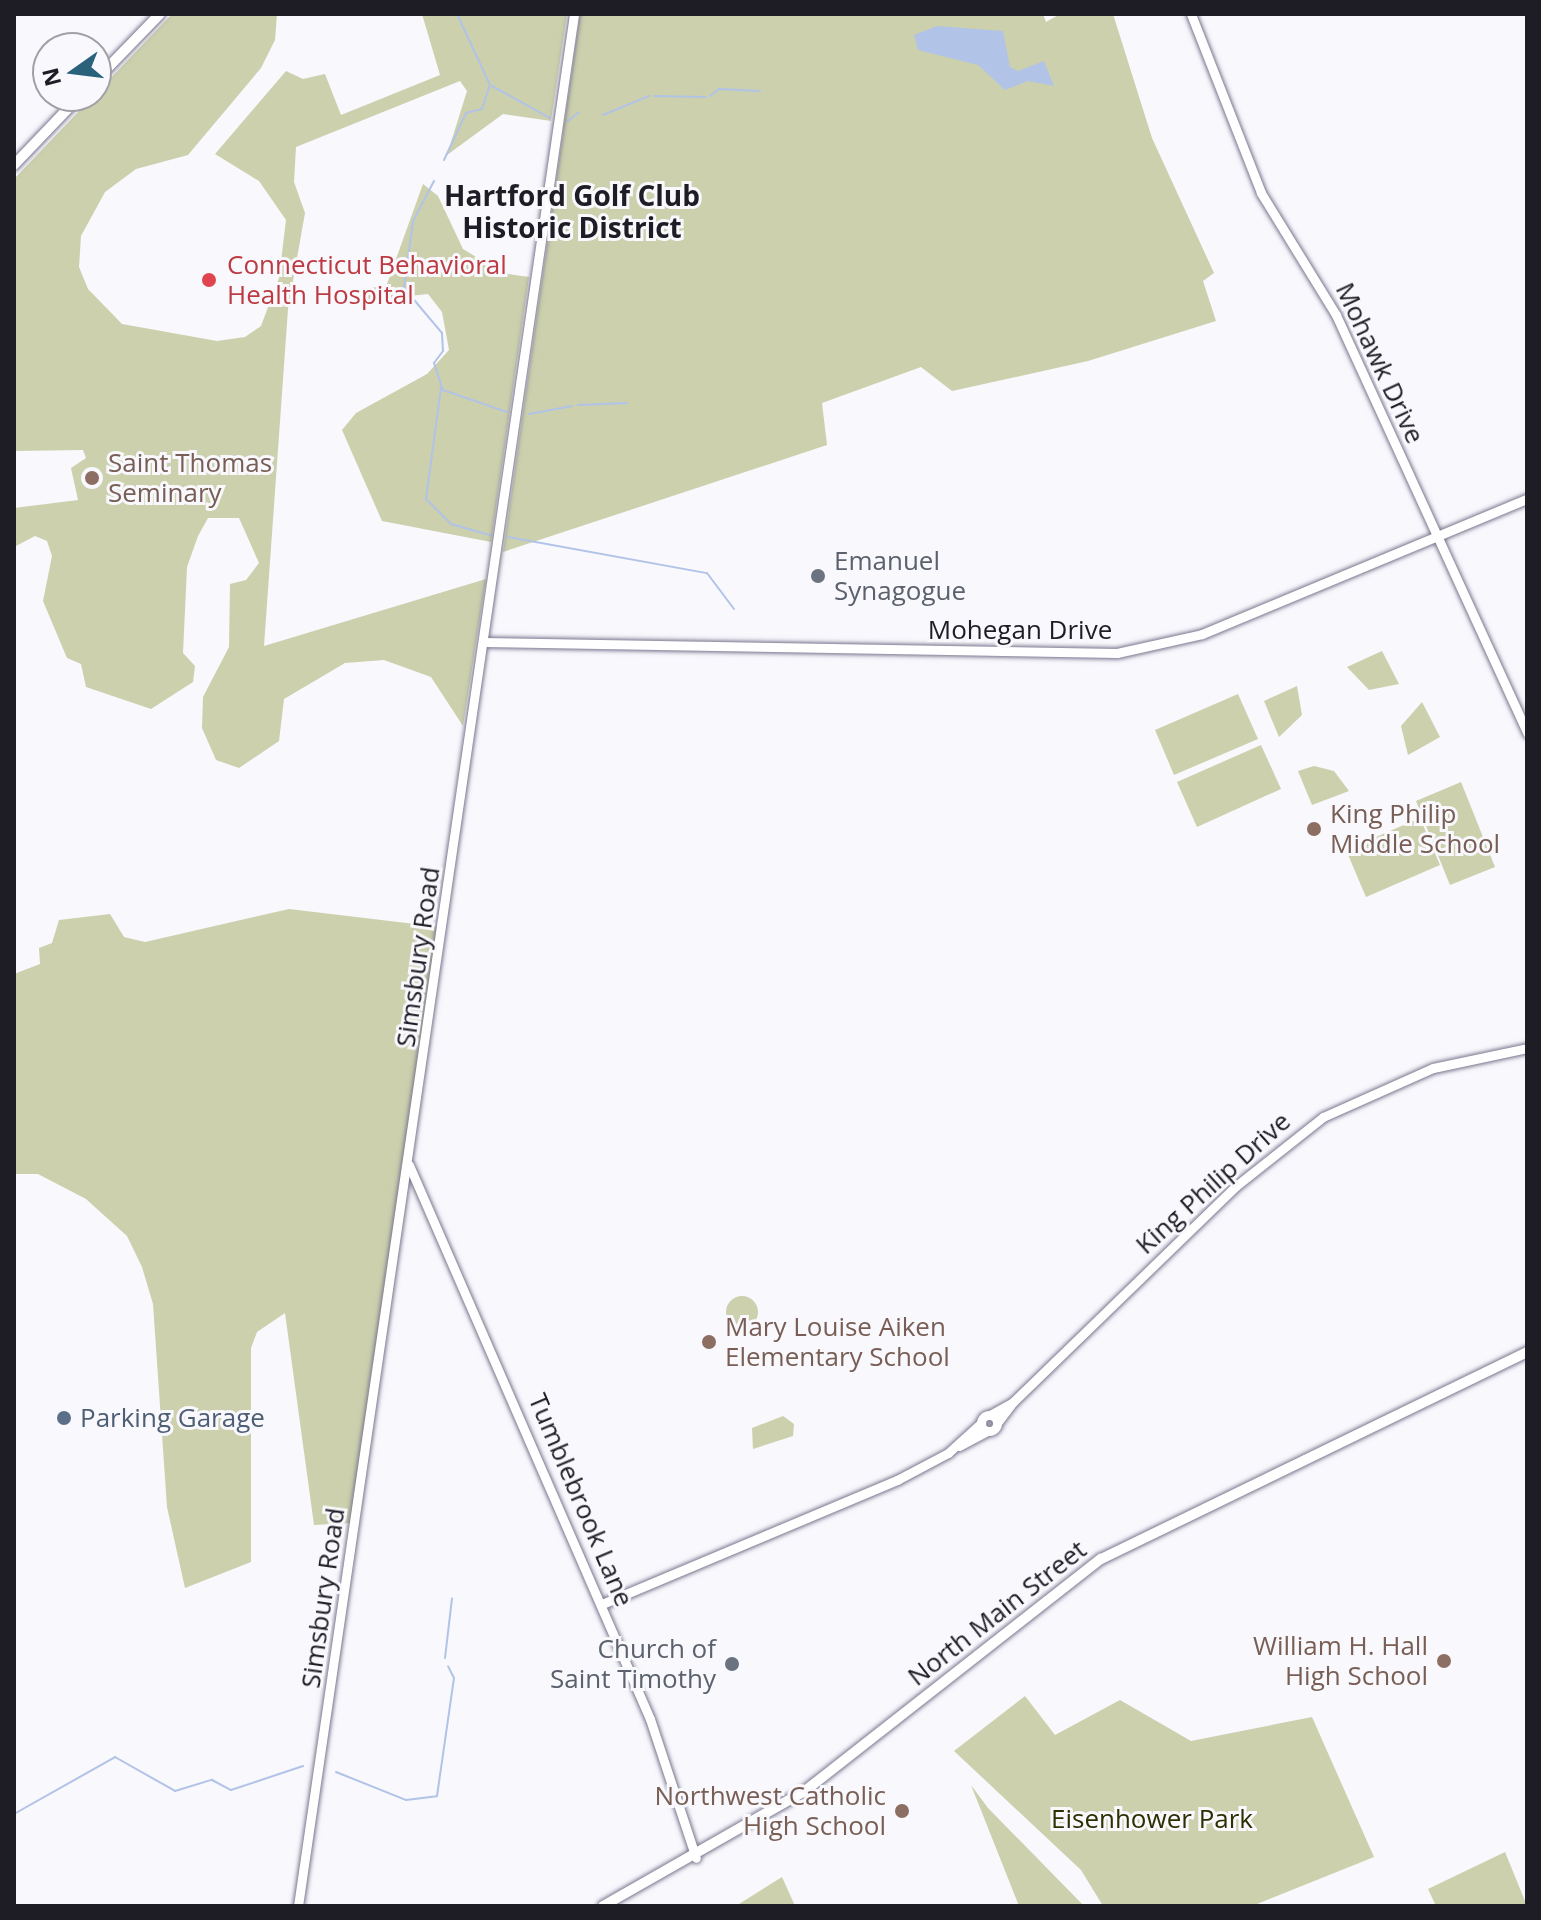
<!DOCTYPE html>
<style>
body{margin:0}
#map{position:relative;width:1541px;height:1920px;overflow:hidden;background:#f8f8fd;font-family:"Open Sans",sans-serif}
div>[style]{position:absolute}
.green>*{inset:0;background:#ccd0ad}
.round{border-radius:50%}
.water>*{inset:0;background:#b1c3e7}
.stream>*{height:2px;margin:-1px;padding:0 1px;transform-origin:1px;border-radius:1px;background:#b1c3e7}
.roads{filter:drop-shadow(0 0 2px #7a778e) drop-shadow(0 0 2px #7a778e)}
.secondary>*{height:9px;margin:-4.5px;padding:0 4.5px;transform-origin:4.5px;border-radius:4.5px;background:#fff}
.secondary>.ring{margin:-4.5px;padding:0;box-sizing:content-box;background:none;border:9px solid #fff;border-radius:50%}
.primary>*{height:10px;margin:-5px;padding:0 5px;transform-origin:5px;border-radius:5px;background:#fff}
.dots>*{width:22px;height:22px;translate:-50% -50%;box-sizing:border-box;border:4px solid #f8f8fd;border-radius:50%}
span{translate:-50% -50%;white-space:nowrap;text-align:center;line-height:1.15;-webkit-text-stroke:6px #f8f8fd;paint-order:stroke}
.health-label{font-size:26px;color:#be3a42}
.left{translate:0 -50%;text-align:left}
.street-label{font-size:26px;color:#1e1c25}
.education-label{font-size:26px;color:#785e54}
.right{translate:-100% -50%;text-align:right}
.worship-label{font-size:26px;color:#5b616d}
.service-label{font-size:26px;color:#4e5e75}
.park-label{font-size:26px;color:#2d2f00}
.neighbourhood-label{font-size:28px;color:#1e1c25;font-weight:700}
.frame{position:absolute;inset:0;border:16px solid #1e1c25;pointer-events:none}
.north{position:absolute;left:32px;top:32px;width:80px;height:80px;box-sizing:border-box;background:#f8f8fd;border:2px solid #a1a0a7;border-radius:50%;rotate:256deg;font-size:22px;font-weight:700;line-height:32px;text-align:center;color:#1e1c25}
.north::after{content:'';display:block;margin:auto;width:28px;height:36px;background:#2a627c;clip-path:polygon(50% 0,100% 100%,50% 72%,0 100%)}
</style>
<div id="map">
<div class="green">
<i style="clip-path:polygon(172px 14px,277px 14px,275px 40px,261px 68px,188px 155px,136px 169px,105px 192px,81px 236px,79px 267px,88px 289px,122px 324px,217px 341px,245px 337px,261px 326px,279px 278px,286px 220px,259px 181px,215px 154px,286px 71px,303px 79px,325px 74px,341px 115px,440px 75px,422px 14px,567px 14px,551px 121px,503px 114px,447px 155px,467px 91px,460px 81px,296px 147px,294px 182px,305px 213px,288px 309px,264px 646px,486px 579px,463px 726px,431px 677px,384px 660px,345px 663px,284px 699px,279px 741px,239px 768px,216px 760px,202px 728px,203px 697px,229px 647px,230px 584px,246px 580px,259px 563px,239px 518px,208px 518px,198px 536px,187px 567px,183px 653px,195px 666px,193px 682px,151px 709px,86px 687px,81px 664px,67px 658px,43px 601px,52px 556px,47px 541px,35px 536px,14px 547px,14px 508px,78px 500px,71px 468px,86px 458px,83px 450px,14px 451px,14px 179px)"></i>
<i style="clip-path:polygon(580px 14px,1043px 14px,1046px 22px,1060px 14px,1113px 14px,1152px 138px,1214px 273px,1203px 281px,1216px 321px,1088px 361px,952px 391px,921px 367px,822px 403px,827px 445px,503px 552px)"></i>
<i style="clip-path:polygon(423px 184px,438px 196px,463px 249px,502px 273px,529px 277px,491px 542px,382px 521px,342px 430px,356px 413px,427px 374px,449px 350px,442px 312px,428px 294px,351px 302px,343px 296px,387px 284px)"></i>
<i style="clip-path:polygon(1382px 651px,1399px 684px,1369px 690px,1347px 667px)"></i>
<i style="clip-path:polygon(1297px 686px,1302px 715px,1279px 737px,1264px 701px)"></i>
<i style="clip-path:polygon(1238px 694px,1258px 739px,1174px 775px,1155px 730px)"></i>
<i style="clip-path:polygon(1422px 702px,1440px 737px,1408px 755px,1401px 726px)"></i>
<i style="clip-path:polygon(1261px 745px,1281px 789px,1197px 827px,1177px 782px)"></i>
<i style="clip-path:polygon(1314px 766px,1334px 771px,1349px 791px,1312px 805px,1298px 771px)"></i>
<i style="clip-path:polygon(1461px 782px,1495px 867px,1450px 885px,1416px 801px)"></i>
<i style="clip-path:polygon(1420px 818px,1440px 865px,1366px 897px,1346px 850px)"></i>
<i style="clip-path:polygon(289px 909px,440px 927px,350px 1523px,314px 1525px,285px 1313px,257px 1332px,251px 1348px,251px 1562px,185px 1588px,167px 1507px,153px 1304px,142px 1267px,127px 1236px,86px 1199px,38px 1174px,14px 1174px,14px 974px,40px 964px,39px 948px,52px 943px,59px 920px,110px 914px,124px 937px,145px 942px)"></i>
<i class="round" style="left:726px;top:1296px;width:32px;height:32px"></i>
<i style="clip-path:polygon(783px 1416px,794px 1424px,793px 1436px,753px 1449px,752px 1428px)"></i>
<i style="clip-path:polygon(1025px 1696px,1055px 1735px,1120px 1700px,1191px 1741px,1312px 1717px,1374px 1857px,1252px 1906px,1103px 1906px,1081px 1870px,954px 1751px)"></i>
<i style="clip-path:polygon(971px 1785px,988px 1808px,1084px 1906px,1019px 1906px)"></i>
<i style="clip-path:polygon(1505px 1852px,1527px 1906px,1436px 1906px,1428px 1889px)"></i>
<i style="clip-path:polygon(782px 1877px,795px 1906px,736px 1906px)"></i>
</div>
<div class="water">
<i style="clip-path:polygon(937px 26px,1003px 31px,1010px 67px,1018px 71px,1044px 61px,1054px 86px,1028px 81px,1005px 90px,978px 65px,918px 50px,914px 35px)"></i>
</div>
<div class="stream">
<i style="left:492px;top:86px;width:66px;rotate:28.9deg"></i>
<i style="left:654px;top:96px;width:52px;rotate:1.1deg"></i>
<i style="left:710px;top:96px;width:11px;rotate:-38deg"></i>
<i style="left:719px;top:89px;width:41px;rotate:2.8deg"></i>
<i style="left:603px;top:115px;width:50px;rotate:-22.4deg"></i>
<i style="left:568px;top:121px;width:14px;rotate:-39deg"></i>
<i style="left:444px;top:160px;width:52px;rotate:-64.9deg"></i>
<i style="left:466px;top:113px;width:16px;rotate:-14deg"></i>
<i style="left:482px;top:109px;width:25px;rotate:-72deg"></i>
<i style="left:490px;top:85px;width:78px;rotate:-114.9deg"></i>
<i style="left:434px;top:181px;width:45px;rotate:117.7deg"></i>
<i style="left:413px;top:221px;width:68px;rotate:97.7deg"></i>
<i style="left:404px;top:288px;width:59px;rotate:49.8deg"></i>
<i style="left:442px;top:333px;width:18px;rotate:87deg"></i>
<i style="left:443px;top:351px;width:15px;rotate:127deg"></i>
<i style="left:434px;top:363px;width:28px;rotate:72deg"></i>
<i style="left:443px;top:390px;width:68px;rotate:19deg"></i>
<i style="left:441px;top:388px;width:112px;rotate:97.7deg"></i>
<i style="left:426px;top:499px;width:35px;rotate:45deg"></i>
<i style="left:451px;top:524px;width:41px;rotate:15.8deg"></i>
<i style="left:578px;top:405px;width:49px;rotate:-2.3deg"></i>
<i style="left:529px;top:414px;width:44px;rotate:-10.5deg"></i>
<i style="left:508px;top:537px;width:202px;rotate:10.3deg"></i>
<i style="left:707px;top:573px;width:45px;rotate:53.1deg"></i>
<i style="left:445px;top:1658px;width:60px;rotate:-83.3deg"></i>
<i style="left:336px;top:1772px;width:75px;rotate:21.8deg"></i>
<i style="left:406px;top:1800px;width:31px;rotate:-7deg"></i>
<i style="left:437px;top:1796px;width:119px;rotate:-81.8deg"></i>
<i style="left:454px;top:1678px;width:13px;rotate:-117deg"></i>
<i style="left:14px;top:1814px;width:116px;rotate:-29.4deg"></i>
<i style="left:115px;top:1757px;width:69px;rotate:29.5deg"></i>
<i style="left:175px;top:1791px;width:39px;rotate:-17deg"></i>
<i style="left:212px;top:1780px;width:21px;rotate:28deg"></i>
<i style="left:231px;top:1790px;width:76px;rotate:-18.4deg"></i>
</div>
<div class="roads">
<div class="secondary">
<i style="left:1191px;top:14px;width:192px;rotate:68.6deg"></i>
<i style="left:1261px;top:193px;width:143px;rotate:58.4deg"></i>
<i style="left:1336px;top:315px;width:460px;rotate:65.4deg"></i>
<i style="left:484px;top:642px;width:633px;rotate:1deg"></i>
<i style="left:1117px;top:653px;width:87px;rotate:-12.6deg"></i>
<i style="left:1202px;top:634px;width:352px;rotate:-22.6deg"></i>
<i style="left:409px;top:1165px;width:604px;rotate:66.49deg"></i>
<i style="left:650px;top:1719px;width:146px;rotate:71.7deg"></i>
<i style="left:990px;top:1415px;width:26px;rotate:-29deg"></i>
<i style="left:1013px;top:1402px;width:310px;rotate:-44.1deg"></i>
<i style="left:1236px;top:1186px;width:111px;rotate:-38.4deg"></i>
<i style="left:1323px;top:1117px;width:120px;rotate:-24deg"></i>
<i style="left:1433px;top:1068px;width:96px;rotate:-12deg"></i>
<i class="ring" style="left:981px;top:1415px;width:7px;height:7px"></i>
<i style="left:997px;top:1423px;width:26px;rotate:-53deg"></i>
<i style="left:959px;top:1446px;width:32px;rotate:-28deg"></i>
<i style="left:602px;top:1604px;width:320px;rotate:-22.8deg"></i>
<i style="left:897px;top:1480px;width:58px;rotate:-27.9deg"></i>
<i style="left:948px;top:1453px;width:45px;rotate:-42.3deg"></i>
<i style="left:298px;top:1906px;width:1912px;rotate:-81.7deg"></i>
</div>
<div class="primary">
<i style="left:96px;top:80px;width:92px;rotate:-45.9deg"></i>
<i style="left:14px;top:165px;width:95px;rotate:-46.3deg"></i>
<i style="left:603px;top:1906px;width:234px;rotate:-29.7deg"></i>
<i style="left:806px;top:1790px;width:375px;rotate:-38.1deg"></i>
<i style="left:1101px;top:1559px;width:474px;rotate:-25.9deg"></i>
</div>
</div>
<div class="dots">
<i style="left:209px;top:280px;background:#e0444e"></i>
<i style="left:92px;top:478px;background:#8d6e63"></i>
<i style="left:818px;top:576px;background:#6b7280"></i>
<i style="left:1314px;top:829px;background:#8d6e63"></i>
<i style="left:709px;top:1342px;background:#8d6e63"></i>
<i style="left:64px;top:1418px;background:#5c6f8a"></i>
<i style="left:1444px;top:1661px;background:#8d6e63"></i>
<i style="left:732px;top:1664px;background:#6b7280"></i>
<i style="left:902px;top:1811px;background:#8d6e63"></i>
</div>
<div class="health-label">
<span class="left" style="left:227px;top:280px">Connecticut Behavioral<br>Health Hospital</span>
</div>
<div class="street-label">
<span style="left:1380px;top:363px;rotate:65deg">Mohawk Drive</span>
<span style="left:1020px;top:630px">Mohegan Drive</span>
<span style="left:418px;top:957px;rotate:-82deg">Simsbury Road</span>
<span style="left:1213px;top:1183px;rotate:-42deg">King Philip Drive</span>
<span style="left:581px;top:1500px;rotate:67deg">Tumblebrook Lane</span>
<span style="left:323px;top:1598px;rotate:-82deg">Simsbury Road</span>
<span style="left:997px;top:1613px;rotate:-38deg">North Main Street</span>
</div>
<div class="education-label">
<span class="left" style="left:108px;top:478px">Saint Thomas<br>Seminary</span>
<span class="left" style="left:1330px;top:829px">King Philip<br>Middle School</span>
<span class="left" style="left:725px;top:1342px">Mary Louise Aiken<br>Elementary School</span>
<span class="right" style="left:1428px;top:1661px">William H. Hall<br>High School</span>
<span class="right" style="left:886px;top:1811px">Northwest Catholic<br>High School</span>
</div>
<div class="worship-label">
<span class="left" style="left:834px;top:576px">Emanuel<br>Synagogue</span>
<span class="right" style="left:716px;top:1664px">Church of<br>Saint Timothy</span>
</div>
<div class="service-label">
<span class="left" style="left:80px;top:1418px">Parking Garage</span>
</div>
<div class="park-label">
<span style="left:1152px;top:1819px">Eisenhower Park</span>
</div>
<div class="neighbourhood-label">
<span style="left:572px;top:211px">Hartford Golf Club<br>Historic District</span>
</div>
<div class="frame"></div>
<div class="north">N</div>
</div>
